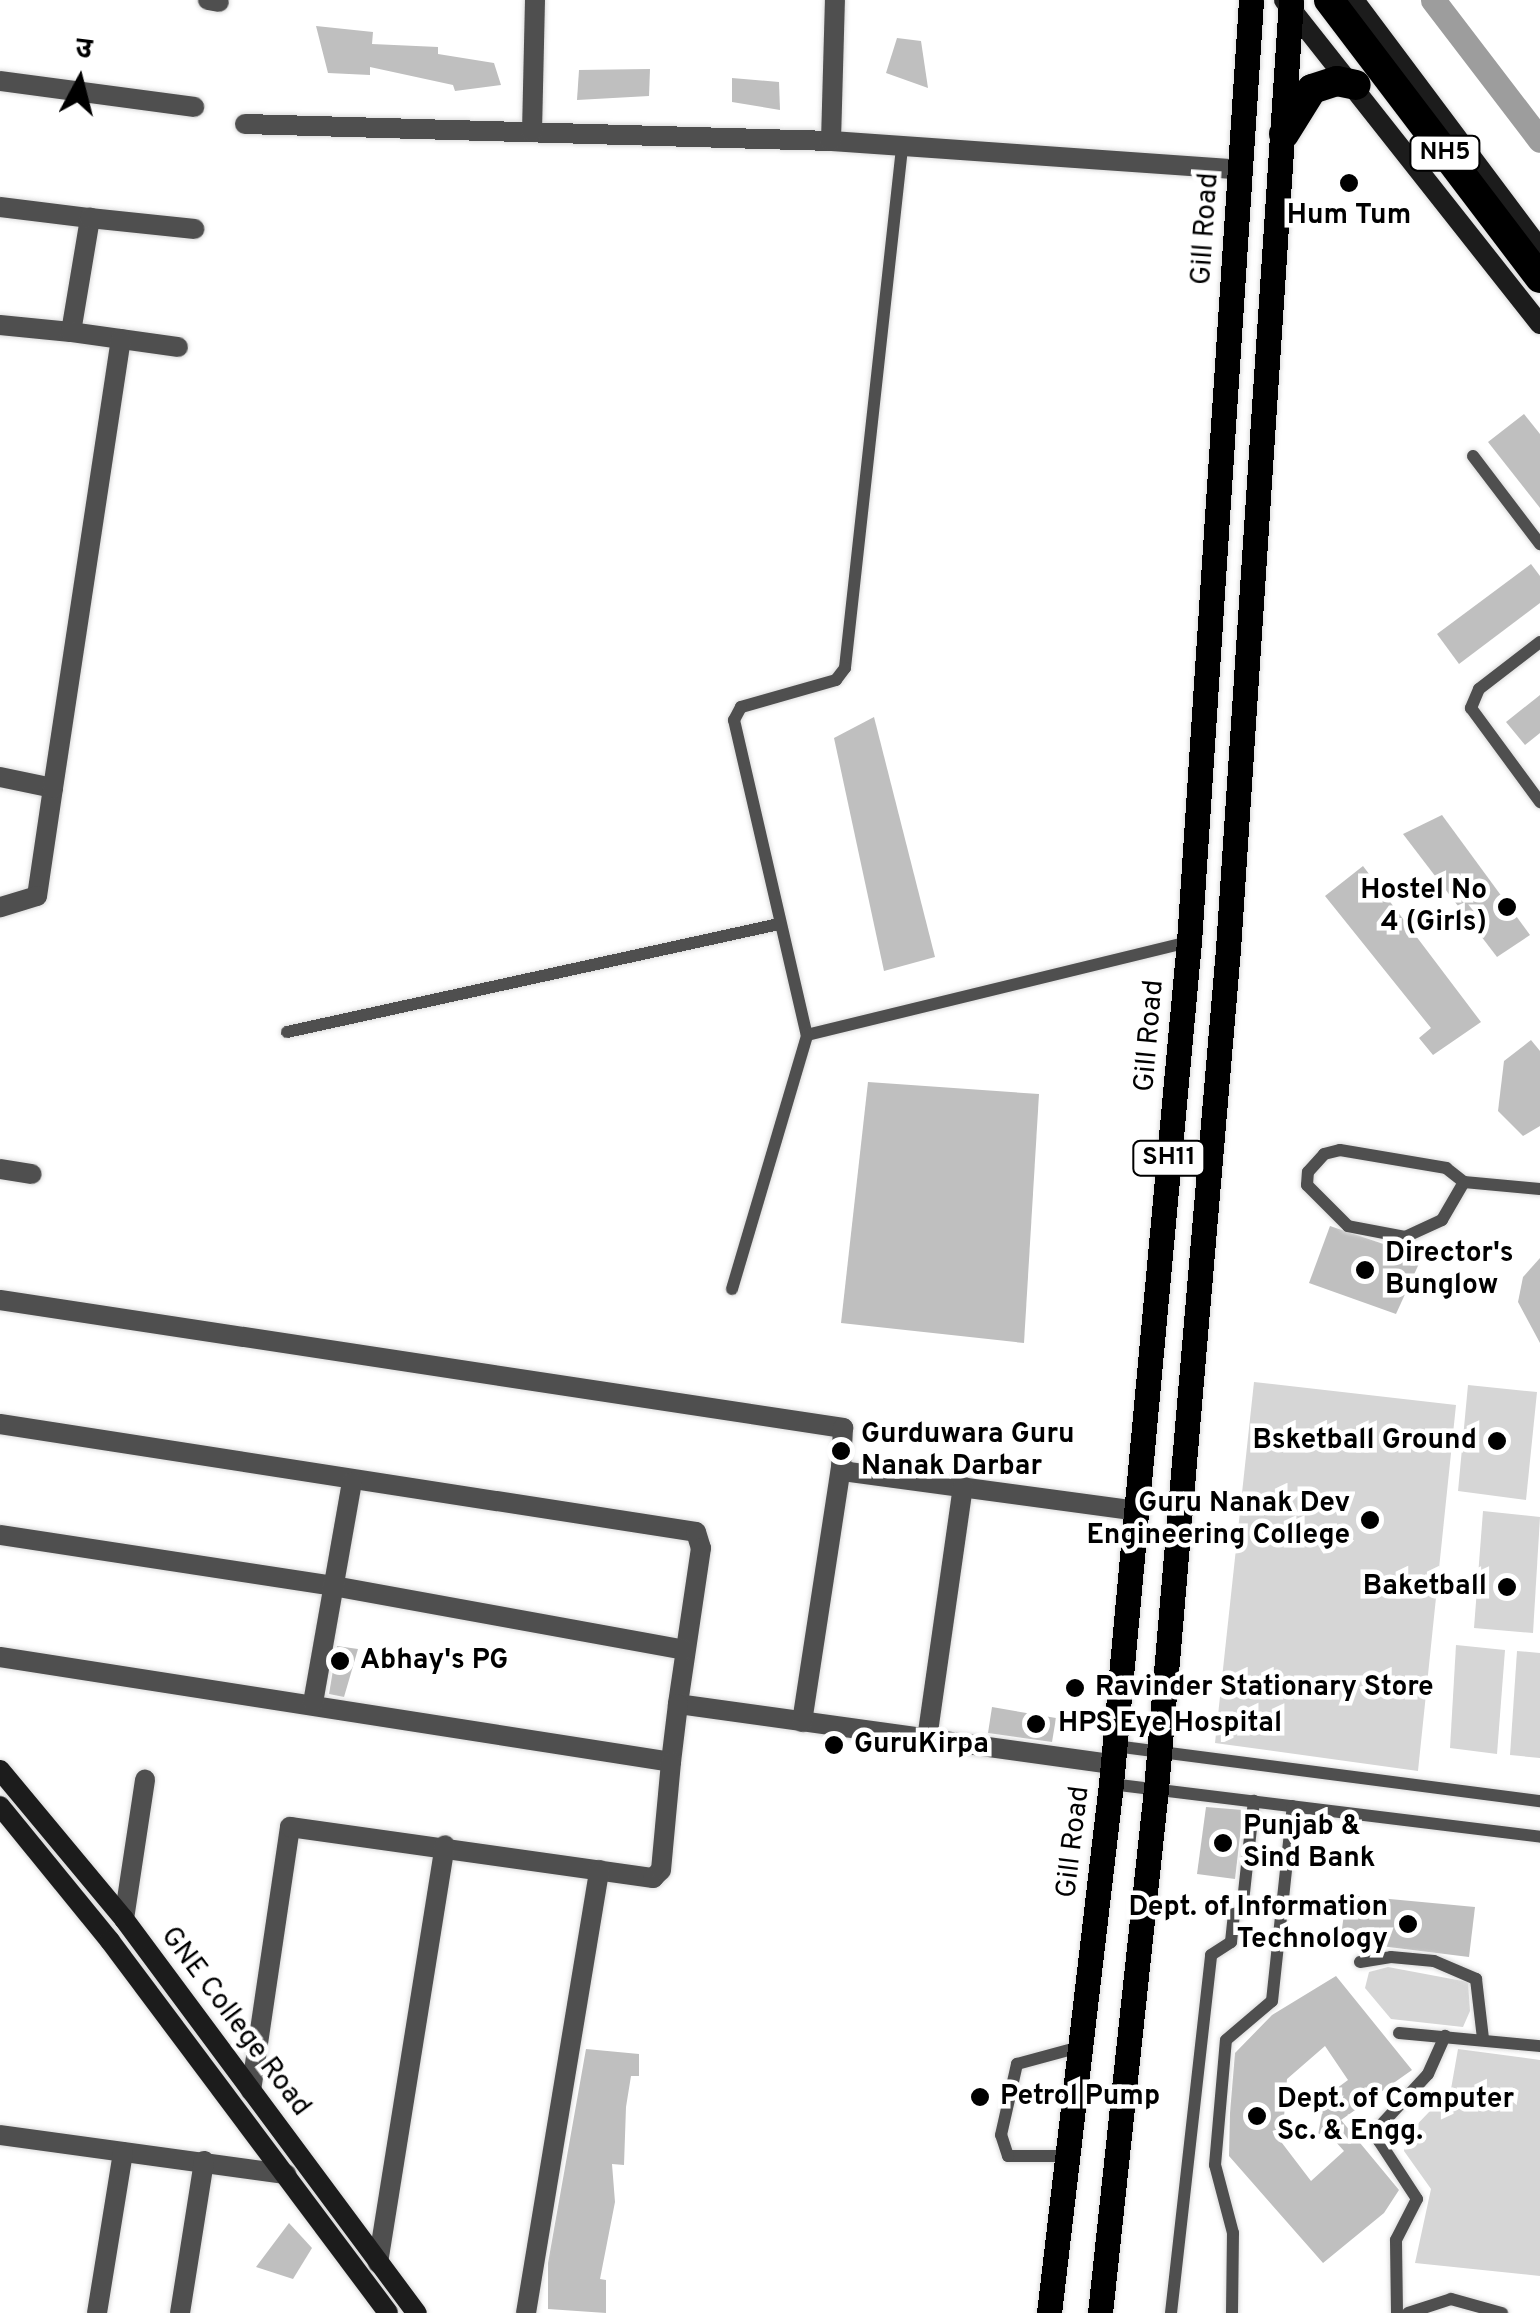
<!DOCTYPE html>
<meta charset="utf-8">
<style>
body{margin:0}
#map{position:relative;width:1540px;height:2313px;overflow:hidden;background:#fff;font-family:Overpass,"Noto Sans Devanagari",sans-serif}
div>[style]{position:absolute}
.green>*{inset:0;background:#d6d6d6}
.canal>*{height:25px;margin:-12.5px;padding:0 12.5px;transform-origin:12.5px;border-radius:12.5px;background:#9d9d9d}
.building>*{inset:0;background:#bfbfbf}
.roads{filter:drop-shadow(0 0 2px #dbdbdb) drop-shadow(0 0 2px #dbdbdb)}
.lane>*{height:12px;margin:-6px;padding:0 6px;transform-origin:6px;border-radius:6px;background:#4f4f4f}
.street>*{height:20px;margin:-10px;padding:0 10px;transform-origin:10px;border-radius:10px;background:#4f4f4f}
.secondary>*{height:20px;margin:-10px;padding:0 10px;transform-origin:10px;border-radius:10px;background:#1c1c1c}
.primary>*{height:25px;margin:-12.5px;padding:0 12.5px;transform-origin:12.5px;border-radius:12.5px;background:#000}
.highway>*{height:30px;margin:-15px;padding:0 15px;transform-origin:15px;border-radius:15px;background:#000}
.dots>*{width:28px;height:28px;translate:-50% -50%;box-sizing:border-box;border:5px solid #fff;border-radius:50%}
span{translate:-50% -50%;white-space:nowrap;text-align:center;line-height:1.15;-webkit-text-stroke:9px #fff;paint-order:stroke}
.shield-label span{padding:2px 8px;background:#fff;border:2px solid;border-radius:8px;-webkit-text-stroke-width:0}
.shield-label{font-size:25px;color:#000;font-weight:700}
.poi-label{font-size:28px;color:#000;font-weight:700}
.right{translate:-100% -50%;text-align:right}
.left{translate:0 -50%;text-align:left}
.street-label{font-size:28px;color:#000}
.north{position:absolute;left:30px;top:30px;width:100px;height:100px;-webkit-text-stroke:8px #fff;paint-order:stroke;rotate:7deg;font-size:28px;font-weight:700;line-height:40px;text-align:center;color:#000}
.north::after{content:'';display:block;margin:auto;width:35px;height:45px;background:#000;clip-path:polygon(50% 0,100% 100%,50% 72%,0 100%)}
</style>
<div id="map">
<div class="green">
<i style="clip-path:polygon(1254px 1382px,1456px 1405px,1418px 1771px,1215px 1743px)"></i>
<i style="clip-path:polygon(1468px 1385px,1537px 1392px,1526px 1500px,1458px 1491px)"></i>
<i style="clip-path:polygon(1483px 1511px,1540px 1517px,1533px 1633px,1474px 1628px)"></i>
<i style="clip-path:polygon(1456px 1645px,1505px 1650px,1497px 1754px,1450px 1748px)"></i>
<i style="clip-path:polygon(1517px 1651px,1540px 1653px,1540px 1758px,1510px 1755px)"></i>
<i style="clip-path:polygon(1388px 1967px,1468px 1982px,1470px 2011px,1463px 2027px,1391px 2019px,1365px 1988px,1369px 1972px)"></i>
<i style="clip-path:polygon(1458px 2049px,1540px 2060px,1540px 2276px,1415px 2263px,1431px 2189px,1404px 2151px,1407px 2135px,1451px 2089px)"></i>
</div>
<div class="canal">
<i style="left:1433px;top:0;width:176px;rotate:52.6deg"></i>
</div>
<div class="building">
<i style="clip-path:polygon(316px 26px,373px 32px,372px 44px,438px 47px,438px 54px,494px 63px,501px 85px,455px 91px,453px 85px,370px 67px,370px 75px,328px 73px)"></i>
<i style="clip-path:polygon(897px 38px,921px 41px,928px 88px,886px 73px)"></i>
<i style="clip-path:polygon(650px 69px,649px 96px,577px 100px,579px 70px)"></i>
<i style="clip-path:polygon(732px 78px,779px 82px,780px 110px,732px 102px)"></i>
<i style="clip-path:polygon(1524px 414px,1540px 434px,1540px 508px,1488px 442px)"></i>
<i style="clip-path:polygon(1531px 564px,1540px 576px,1540px 603px,1459px 664px,1437px 634px)"></i>
<i style="clip-path:polygon(1540px 695px,1540px 733px,1525px 745px,1506px 722px)"></i>
<i style="clip-path:polygon(874px 717px,935px 957px,884px 971px,834px 738px)"></i>
<i style="clip-path:polygon(1442px 815px,1530px 935px,1497px 957px,1403px 834px)"></i>
<i style="clip-path:polygon(1363px 866px,1481px 1022px,1433px 1055px,1419px 1038px,1431px 1028px,1325px 896px)"></i>
<i style="clip-path:polygon(1531px 1040px,1540px 1051px,1540px 1126px,1523px 1136px,1498px 1111px,1504px 1061px)"></i>
<i style="clip-path:polygon(868px 1082px,1039px 1094px,1024px 1343px,841px 1323px)"></i>
<i style="clip-path:polygon(1330px 1226px,1422px 1257px,1396px 1314px,1309px 1283px)"></i>
<i style="clip-path:polygon(1540px 1258px,1540px 1343px,1518px 1302px,1523px 1277px)"></i>
<i style="clip-path:polygon(337px 1646px,358px 1649px,344px 1697px,329px 1694px)"></i>
<i style="clip-path:polygon(992px 1707px,1056px 1718px,1052px 1742px,988px 1733px)"></i>
<i style="clip-path:polygon(1206px 1807px,1243px 1810px,1235px 1879px,1197px 1874px)"></i>
<i style="clip-path:polygon(1347px 1895px,1475px 1907px,1469px 1957px,1340px 1941px)"></i>
<i style="clip-path:polygon(evenodd,1336px 1976px,1412px 2070px,1341px 2120px,1399px 2190px,1384px 2213px,1323px 2263px,1229px 2156px,1230px 2113px,1235px 2053px,1272px 2015px,1336px 1976px,1325px 2046px,1348px 2080px,1325px 2097px,1318px 2135px,1325px 2130px,1344px 2151px,1311px 2181px,1282px 2143px,1287px 2079px,1325px 2046px)"></i>
<i style="clip-path:polygon(586px 2049px,639px 2054px,639px 2076px,631px 2076px,626px 2107px,624px 2165px,612px 2164px,615px 2202px,600px 2279px,606px 2280px,606px 2313px,548px 2309px,548px 2263px)"></i>
<i style="clip-path:polygon(289px 2223px,312px 2248px,293px 2279px,256px 2267px)"></i>
</div>
<div class="roads">
<div class="lane">
<i style="left:902px;top:148px;width:523px;rotate:96.26deg"></i>
<i style="left:845px;top:668px;width:15px;rotate:127deg"></i>
<i style="left:836px;top:680px;width:99px;rotate:164.1deg"></i>
<i style="left:741px;top:707px;width:15px;rotate:118deg"></i>
<i style="left:734px;top:720px;width:323px;rotate:77deg"></i>
<i style="left:807px;top:1035px;width:393px;rotate:-13.7deg"></i>
<i style="left:1473px;top:456px;width:111px;rotate:52.7deg"></i>
<i style="left:1540px;top:642px;width:77px;rotate:142.4deg"></i>
<i style="left:1479px;top:689px;width:21px;rotate:113deg"></i>
<i style="left:1471px;top:708px;width:117px;rotate:53.7deg"></i>
<i style="left:287px;top:1032px;width:504px;rotate:-12.38deg"></i>
<i style="left:1464px;top:1182px;width:44px;rotate:120.1deg"></i>
<i style="left:1442px;top:1220px;width:41px;rotate:155.3deg"></i>
<i style="left:1405px;top:1237px;width:58px;rotate:-169.1deg"></i>
<i style="left:1348px;top:1226px;width:58px;rotate:-135deg"></i>
<i style="left:1307px;top:1185px;width:13px;rotate:-86deg"></i>
<i style="left:1308px;top:1172px;width:24px;rotate:-48deg"></i>
<i style="left:1324px;top:1154px;width:16px;rotate:-14deg"></i>
<i style="left:1340px;top:1150px;width:108px;rotate:9.6deg"></i>
<i style="left:1446px;top:1168px;width:23px;rotate:38deg"></i>
<i style="left:1464px;top:1182px;width:76px;rotate:5.3deg"></i>
<i style="left:732px;top:1289px;width:265px;rotate:-73.5deg"></i>
<i style="left:1115px;top:1746px;width:429px;rotate:7.4deg"></i>
<i style="left:1111px;top:1784px;width:432px;rotate:7deg"></i>
<i style="left:1360px;top:1962px;width:31px;rotate:-9deg"></i>
<i style="left:1391px;top:1957px;width:43px;rotate:5.3deg"></i>
<i style="left:1434px;top:1961px;width:46px;rotate:23.2deg"></i>
<i style="left:1476px;top:1979px;width:60px;rotate:83.3deg"></i>
<i style="left:1399px;top:2033px;width:142px;rotate:5.3deg"></i>
<i style="left:1068px;top:2156px;width:60px;rotate:180deg"></i>
<i style="left:1008px;top:2156px;width:22px;rotate:-108deg"></i>
<i style="left:1001px;top:2135px;width:73px;rotate:-77.3deg"></i>
<i style="left:1017px;top:2064px;width:65px;rotate:-15.1deg"></i>
<i style="left:1171px;top:2313px;width:360px;rotate:-83.6deg"></i>
<i style="left:1211px;top:1955px;width:24px;rotate:-33deg"></i>
<i style="left:1231px;top:1942px;width:28px;rotate:-84deg"></i>
<i style="left:1234px;top:1914px;width:9px;rotate:-21deg"></i>
<i style="left:1242px;top:1911px;width:111px;rotate:-83.8deg"></i>
<i style="left:1232px;top:2313px;width:80px;rotate:-89.3deg"></i>
<i style="left:1233px;top:2233px;width:70px;rotate:-104.8deg"></i>
<i style="left:1215px;top:2165px;width:125px;rotate:-85deg"></i>
<i style="left:1226px;top:2040px;width:60px;rotate:-40.3deg"></i>
<i style="left:1272px;top:2001px;width:196px;rotate:-83.9deg"></i>
<i style="left:1397px;top:2313px;width:73px;rotate:-90.8deg"></i>
<i style="left:1396px;top:2240px;width:46px;rotate:-62.9deg"></i>
<i style="left:1417px;top:2199px;width:69px;rotate:-123.2deg"></i>
<i style="left:1379px;top:2141px;width:16px;rotate:-83deg"></i>
<i style="left:1381px;top:2125px;width:69px;rotate:-47.3deg"></i>
<i style="left:1428px;top:2074px;width:42px;rotate:-65.9deg"></i>
<i style="left:1408px;top:2313px;width:45px;rotate:-18deg"></i>
<i style="left:1451px;top:2299px;width:53px;rotate:15.4deg"></i>
</div>
<div class="street">
<i style="left:208px;top:0;width:11px;rotate:10deg"></i>
<i style="left:0;top:81px;width:196px;rotate:7.6deg"></i>
<i style="left:245px;top:124px;width:586px;rotate:1.66deg"></i>
<i style="left:831px;top:141px;width:411px;rotate:4deg"></i>
<i style="left:532px;top:132px;width:132px;rotate:-88.7deg"></i>
<i style="left:831px;top:141px;width:141px;rotate:-88.4deg"></i>
<i style="left:0;top:207px;width:91px;rotate:7deg"></i>
<i style="left:0;top:325px;width:71px;rotate:5.6deg"></i>
<i style="left:71px;top:332px;width:116px;rotate:-80.5deg"></i>
<i style="left:90px;top:218px;width:105px;rotate:6deg"></i>
<i style="left:71px;top:332px;width:108px;rotate:8deg"></i>
<i style="left:0;top:777px;width:54px;rotate:11.7deg"></i>
<i style="left:53px;top:788px;width:109px;rotate:98.4deg"></i>
<i style="left:37px;top:896px;width:39px;rotate:163deg"></i>
<i style="left:53px;top:788px;width:454px;rotate:-81.4deg"></i>
<i style="left:0;top:1169px;width:32px;rotate:9deg"></i>
<i style="left:0;top:1300px;width:853px;rotate:8.63deg"></i>
<i style="left:843px;top:1428px;width:40px;rotate:92.9deg"></i>
<i style="left:841px;top:1468px;width:9px;rotate:27deg"></i>
<i style="left:849px;top:1472px;width:290px;rotate:7.7deg"></i>
<i style="left:0;top:1424px;width:704px;rotate:8.82deg"></i>
<i style="left:696px;top:1532px;width:17px;rotate:73deg"></i>
<i style="left:701px;top:1548px;width:158px;rotate:98.4deg"></i>
<i style="left:678px;top:1704px;width:439px;rotate:7.9deg"></i>
<i style="left:0;top:1535px;width:337px;rotate:8.7deg"></i>
<i style="left:333px;top:1586px;width:357px;rotate:10.3deg"></i>
<i style="left:0;top:1657px;width:679px;rotate:8.89deg"></i>
<i style="left:671px;top:1762px;width:58px;rotate:-83.1deg"></i>
<i style="left:313px;top:1703px;width:224px;rotate:-80deg"></i>
<i style="left:802px;top:1722px;width:257px;rotate:-81.3deg"></i>
<i style="left:927px;top:1739px;width:255px;rotate:-81.9deg"></i>
<i style="left:124px;top:1919px;width:141px;rotate:-81.4deg"></i>
<i style="left:251px;top:2091px;width:267px;rotate:-81.6deg"></i>
<i style="left:290px;top:1827px;width:367px;rotate:8deg"></i>
<i style="left:653px;top:1878px;width:11px;rotate:-45deg"></i>
<i style="left:661px;top:1870px;width:108px;rotate:-84.7deg"></i>
<i style="left:0;top:2135px;width:289px;rotate:7.8deg"></i>
<i style="left:378px;top:2263px;width:423px;rotate:-80.9deg"></i>
<i style="left:97px;top:2313px;width:163px;rotate:-80.8deg"></i>
<i style="left:180px;top:2313px;width:154px;rotate:-81deg"></i>
<i style="left:526px;top:2313px;width:449px;rotate:-80.6deg"></i>
</div>
<div class="secondary">
<i style="left:1284px;top:0;width:413px;rotate:51.7deg"></i>
<i style="left:1354px;top:0;width:311px;rotate:53.2deg"></i>
<i style="left:0;top:1770px;width:194px;rotate:50.2deg"></i>
<i style="left:124px;top:1919px;width:491px;rotate:53.4deg"></i>
<i style="left:0;top:1806px;width:174px;rotate:50.8deg"></i>
<i style="left:110px;top:1941px;width:464px;rotate:53.2deg"></i>
</div>
<div class="primary">
<i style="left:1049px;top:2313px;width:533px;rotate:-83.32deg"></i>
<i style="left:1111px;top:1784px;width:846px;rotate:-84.71deg"></i>
<i style="left:1189px;top:942px;width:944px;rotate:-86.23deg"></i>
<i style="left:1100px;top:2313px;width:527px;rotate:-83.9deg"></i>
<i style="left:1156px;top:1789px;width:843px;rotate:-85.1deg"></i>
<i style="left:1228px;top:949px;width:951px;rotate:-86.2deg"></i>
</div>
<div class="highway">
<i style="left:1329px;top:0;width:349px;rotate:52.8deg"></i>
<i style="left:1284px;top:134px;width:53px;rotate:-58.1deg"></i>
<i style="left:1312px;top:89px;width:26px;rotate:-18deg"></i>
<i style="left:1337px;top:81px;width:19px;rotate:12deg"></i>
</div>
</div>
<div class="dots">
<i style="left:1349px;top:183px;background:#000"></i>
<i style="left:1507px;top:907px;background:#000"></i>
<i style="left:1365px;top:1270px;background:#000"></i>
<i style="left:1497px;top:1441px;background:#000"></i>
<i style="left:841px;top:1451px;background:#000"></i>
<i style="left:1370px;top:1520px;background:#000"></i>
<i style="left:1507px;top:1587px;background:#000"></i>
<i style="left:340px;top:1661px;background:#000"></i>
<i style="left:1075px;top:1688px;background:#000"></i>
<i style="left:1036px;top:1724px;background:#000"></i>
<i style="left:834px;top:1745px;background:#000"></i>
<i style="left:1223px;top:1843px;background:#000"></i>
<i style="left:1408px;top:1924px;background:#000"></i>
<i style="left:980px;top:2097px;background:#000"></i>
<i style="left:1257px;top:2116px;background:#000"></i>
</div>
<div class="shield-label">
<span style="left:1445px;top:153px">NH5</span>
<span style="left:1169px;top:1158px">SH11</span>
</div>
<div class="poi-label">
<span style="left:1349px;top:216px">Hum Tum</span>
<span class="right" style="left:1487px;top:907px">Hostel No<br>4 (Girls)</span>
<span class="left" style="left:1385px;top:1270px">Director's<br>Bunglow</span>
<span class="left" style="left:861px;top:1451px">Gurduwara Guru<br>Nanak Darbar</span>
<span class="right" style="left:1477px;top:1441px">Bsketball Ground</span>
<span class="right" style="left:1350px;top:1520px">Guru Nanak Dev<br>Engineering College</span>
<span class="right" style="left:1487px;top:1587px">Baketball</span>
<span class="left" style="left:360px;top:1661px">Abhay's PG</span>
<span class="left" style="left:1095px;top:1688px">Ravinder Stationary Store</span>
<span class="left" style="left:1058px;top:1724px">HPS Eye Hospital</span>
<span class="left" style="left:854px;top:1745px">GuruKirpa</span>
<span class="left" style="left:1243px;top:1843px">Punjab &amp;<br>Sind Bank</span>
<span class="right" style="left:1388px;top:1924px">Dept. of Information<br>Technology</span>
<span class="left" style="left:1000px;top:2097px">Petrol Pump</span>
<span class="left" style="left:1277px;top:2116px">Dept. of Computer<br>Sc. &amp; Engg.</span>
</div>
<div class="street-label">
<span style="left:1206px;top:229px;rotate:-86deg">Gill Road</span>
<span style="left:1150px;top:1036px;rotate:-85deg">Gill Road</span>
<span style="left:1074px;top:1842px;rotate:-83deg">Gill Road</span>
<span style="left:235px;top:2022px;rotate:53deg">GNE College Road</span>
</div>
<div class="north">उ</div>
</div>
